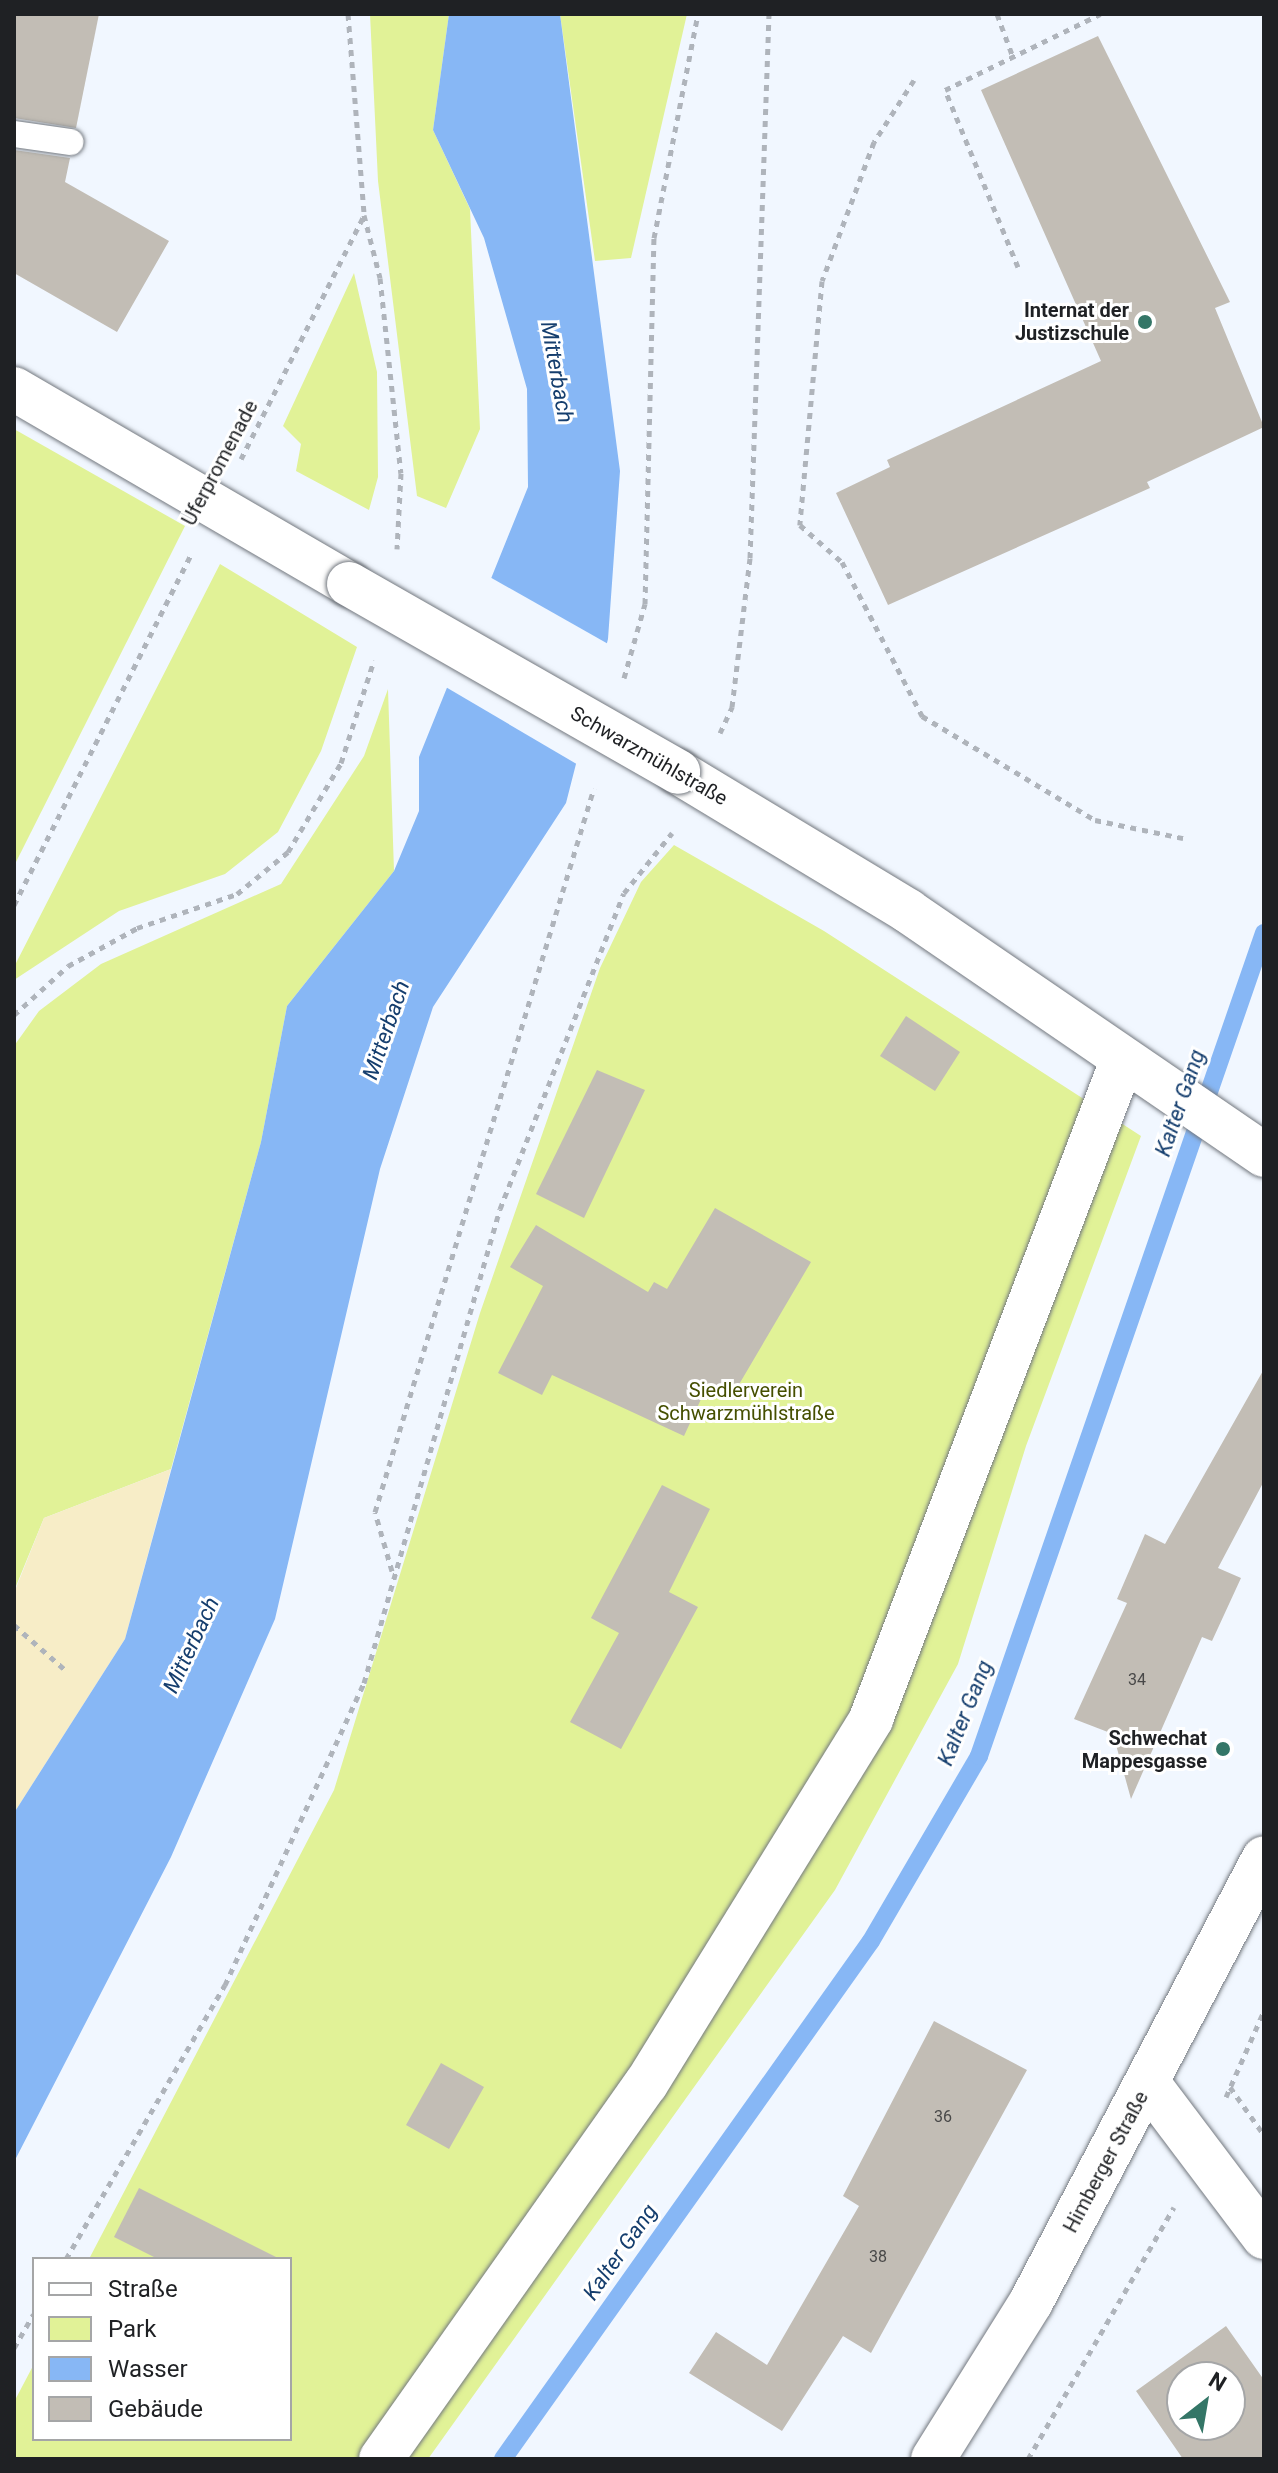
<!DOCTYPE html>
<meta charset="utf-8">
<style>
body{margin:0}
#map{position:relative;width:1278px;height:2473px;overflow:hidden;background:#f1f7ff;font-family:Roboto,sans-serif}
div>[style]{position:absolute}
.green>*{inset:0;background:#e1f297}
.sand>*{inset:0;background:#f7edc7}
.water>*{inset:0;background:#87b7f5}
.pier>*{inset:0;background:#f1f7ff}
.stream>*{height:18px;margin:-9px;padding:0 9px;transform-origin:9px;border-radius:9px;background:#87b7f5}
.building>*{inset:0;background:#c2bdb5}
.path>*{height:5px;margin-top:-2.5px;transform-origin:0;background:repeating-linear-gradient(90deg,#afb4bb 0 6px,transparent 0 12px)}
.roads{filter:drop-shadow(0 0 2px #73787f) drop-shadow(0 0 2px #73787f)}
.lane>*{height:26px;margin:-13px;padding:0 13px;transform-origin:13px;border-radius:13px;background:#fff}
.street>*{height:44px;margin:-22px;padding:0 22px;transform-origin:22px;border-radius:22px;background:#fff}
.secondary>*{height:44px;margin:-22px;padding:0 22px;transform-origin:22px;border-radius:22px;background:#fff}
.bridges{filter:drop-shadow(0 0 2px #73787f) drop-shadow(0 0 2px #73787f)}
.secondary-bridge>*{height:44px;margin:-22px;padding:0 22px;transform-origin:22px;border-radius:22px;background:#fff}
.dots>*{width:22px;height:22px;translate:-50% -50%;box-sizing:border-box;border:4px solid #fff;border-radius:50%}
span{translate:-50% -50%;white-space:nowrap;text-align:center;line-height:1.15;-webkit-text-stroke:6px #fff;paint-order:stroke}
.number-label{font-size:16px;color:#484848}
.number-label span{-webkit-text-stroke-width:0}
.poi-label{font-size:20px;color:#1f2124;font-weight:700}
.right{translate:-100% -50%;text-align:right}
.street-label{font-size:20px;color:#1f2124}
.park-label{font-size:20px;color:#454f00}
.water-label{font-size:22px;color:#153e6e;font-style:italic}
.frame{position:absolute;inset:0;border:16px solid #1f2124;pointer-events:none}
.legend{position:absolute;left:32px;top:2257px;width:260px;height:184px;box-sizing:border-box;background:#fff;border:2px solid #a5a6a7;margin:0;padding:10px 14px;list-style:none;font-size:24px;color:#1f2124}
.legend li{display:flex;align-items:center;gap:16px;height:40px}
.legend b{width:40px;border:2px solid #a5a6a7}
.north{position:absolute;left:1166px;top:2361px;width:80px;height:80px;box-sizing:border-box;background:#fff;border:2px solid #a5a6a7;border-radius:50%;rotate:31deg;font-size:22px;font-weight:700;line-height:32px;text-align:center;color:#1f2124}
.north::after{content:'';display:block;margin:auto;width:28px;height:36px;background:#347667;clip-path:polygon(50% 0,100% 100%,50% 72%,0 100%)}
</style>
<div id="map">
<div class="green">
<i style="clip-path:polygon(370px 14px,449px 14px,433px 130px,470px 209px,480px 429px,446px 508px,417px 496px,378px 181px)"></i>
<i style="clip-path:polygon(560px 14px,687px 14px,631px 258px,595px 261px)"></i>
<i style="clip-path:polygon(354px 273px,377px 372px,378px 477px,369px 510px,296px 471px,301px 444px,283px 426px)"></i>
<i style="clip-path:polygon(14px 429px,185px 526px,14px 866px)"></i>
<i style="clip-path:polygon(220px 564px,357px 647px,321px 751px,278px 832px,225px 874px,119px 911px,14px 980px,14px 967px)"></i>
<i style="clip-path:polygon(388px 689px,394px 871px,287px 1006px,261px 1142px,171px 1469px,44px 1518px,14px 1591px,14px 1046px,39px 1011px,101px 964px,281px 884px,364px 756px)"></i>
<i style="clip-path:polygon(674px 845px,824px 931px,1141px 1136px,1026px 1446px,958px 1664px,835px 1890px,428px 2459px,14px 2459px,14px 2402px,34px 2364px,34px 2439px,290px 2439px,290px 2259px,89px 2259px,334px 1790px,480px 1313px,600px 968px,641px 882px)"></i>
</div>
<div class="sand">
<i style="clip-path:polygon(171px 1469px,125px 1639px,14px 1813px,14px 1593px,44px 1518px)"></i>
</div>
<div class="water">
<i style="clip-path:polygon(449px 14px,560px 14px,620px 471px,608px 639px,566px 803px,433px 1007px,380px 1169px,275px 1619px,171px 1857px,14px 2162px,14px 1813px,125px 1639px,261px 1142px,287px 1006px,394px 871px,419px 811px,419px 757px,528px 487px,527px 389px,484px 238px,433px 130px)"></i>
</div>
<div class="pier">
<i style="clip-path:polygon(488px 576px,610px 645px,580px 766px,444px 686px)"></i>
</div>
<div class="stream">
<i style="left:503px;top:2459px;width:635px;rotate:-54.61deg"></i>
<i style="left:871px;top:1941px;width:214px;rotate:-59.7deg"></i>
<i style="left:979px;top:1756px;width:871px;rotate:-70.9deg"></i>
</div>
<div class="building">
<i style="clip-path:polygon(14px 14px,99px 14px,76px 128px,14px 118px)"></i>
<i style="clip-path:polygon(1098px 36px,1230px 302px,1215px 308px,1264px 427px,1147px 482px,1150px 488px,888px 605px,836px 493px,890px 467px,887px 460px,1101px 361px,981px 90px)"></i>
<i style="clip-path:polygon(14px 150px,70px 158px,65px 182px,169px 241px,117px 332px,14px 273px)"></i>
<i style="clip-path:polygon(906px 1016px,960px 1052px,935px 1091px,880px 1056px)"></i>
<i style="clip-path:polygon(597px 1070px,645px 1090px,584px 1218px,536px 1194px)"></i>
<i style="clip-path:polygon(715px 1208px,811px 1262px,731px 1398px,708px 1384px,684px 1436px,552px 1375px,542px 1395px,498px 1373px,543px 1286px,510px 1267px,536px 1225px,648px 1292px,654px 1282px,667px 1289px)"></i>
<i style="clip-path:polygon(1264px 1369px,1264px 1481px,1218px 1568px,1241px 1578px,1212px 1641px,1202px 1637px,1131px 1799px,1113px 1734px,1074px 1719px,1127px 1603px,1117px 1599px,1145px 1534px,1165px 1544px)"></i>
<i style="clip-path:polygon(662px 1485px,710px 1509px,669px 1592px,698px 1607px,621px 1749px,570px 1722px,619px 1633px,591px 1618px)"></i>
<i style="clip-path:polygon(934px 2021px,1027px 2070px,871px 2353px,843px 2336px,782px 2431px,689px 2373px,716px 2332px,767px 2365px,859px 2206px,843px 2196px)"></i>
<i style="clip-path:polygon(441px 2063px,484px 2087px,449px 2149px,406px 2125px)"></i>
<i style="clip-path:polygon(139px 2188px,280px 2259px,158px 2259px,114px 2237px)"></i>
<i style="clip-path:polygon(evenodd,1226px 2326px,1264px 2380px,1264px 2459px,1183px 2459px,1136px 2391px,1226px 2326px,1182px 2377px,1230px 2377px,1230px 2425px,1182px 2425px,1182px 2377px)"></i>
</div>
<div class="path">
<i style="left:348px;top:14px;width:202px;rotate:85.4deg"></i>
<i style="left:364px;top:215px;width:65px;rotate:75.7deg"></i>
<i style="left:380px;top:278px;width:196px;rotate:83.9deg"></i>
<i style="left:401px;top:473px;width:76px;rotate:93deg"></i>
<i style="left:997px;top:14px;width:46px;rotate:69.6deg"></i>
<i style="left:914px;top:80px;width:74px;rotate:122.8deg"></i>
<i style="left:874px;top:142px;width:148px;rotate:110.5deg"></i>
<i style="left:822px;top:281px;width:245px;rotate:95.2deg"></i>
<i style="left:800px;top:525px;width:56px;rotate:41.4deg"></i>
<i style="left:842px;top:562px;width:174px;rotate:62.5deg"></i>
<i style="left:922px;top:716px;width:202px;rotate:31deg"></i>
<i style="left:1095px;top:820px;width:90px;rotate:11.6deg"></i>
<i style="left:1018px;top:267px;width:191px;rotate:-112.4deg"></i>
<i style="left:945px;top:90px;width:173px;rotate:-26.1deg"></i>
<i style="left:241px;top:459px;width:273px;rotate:-63.2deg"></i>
<i style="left:624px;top:678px;width:77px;rotate:-74.2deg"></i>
<i style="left:645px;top:604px;width:366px;rotate:-88.6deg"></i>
<i style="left:654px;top:238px;width:228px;rotate:-78.9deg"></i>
<i style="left:720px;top:733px;width:29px;rotate:-65deg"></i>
<i style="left:732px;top:707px;width:150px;rotate:-83.1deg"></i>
<i style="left:750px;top:558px;width:544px;rotate:-88deg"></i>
<i style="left:14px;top:905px;width:391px;rotate:-63.2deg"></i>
<i style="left:14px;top:1015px;width:73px;rotate:-42.2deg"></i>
<i style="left:68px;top:966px;width:79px;rotate:-28.8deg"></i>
<i style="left:137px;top:928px;width:106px;rotate:-18.8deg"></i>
<i style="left:237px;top:894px;width:66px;rotate:-39.5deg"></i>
<i style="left:288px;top:852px;width:104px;rotate:-59.2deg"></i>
<i style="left:341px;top:763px;width:108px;rotate:-72.2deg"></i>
<i style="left:392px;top:1571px;width:61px;rotate:-106.1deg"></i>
<i style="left:375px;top:1512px;width:756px;rotate:-73.17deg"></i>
<i style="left:14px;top:1625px;width:67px;rotate:41.3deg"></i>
<i style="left:1230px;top:2087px;width:59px;rotate:54.7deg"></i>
<i style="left:1226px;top:2097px;width:94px;rotate:-66.2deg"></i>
<i style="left:66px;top:2259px;width:317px;rotate:-59.9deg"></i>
<i style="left:225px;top:1985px;width:332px;rotate:-65.3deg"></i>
<i style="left:364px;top:1683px;width:493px;rotate:-74deg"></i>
<i style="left:500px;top:1209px;width:339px;rotate:-68.6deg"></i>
<i style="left:624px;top:893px;width:77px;rotate:-51.3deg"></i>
<i style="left:14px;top:2348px;width:39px;rotate:-60deg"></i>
<i style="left:1028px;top:2459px;width:291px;rotate:-59.9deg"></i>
</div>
<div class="roads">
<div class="lane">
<i style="left:14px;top:134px;width:57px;rotate:8.1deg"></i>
</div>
<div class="street">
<i style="left:1148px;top:2083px;width:193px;rotate:53deg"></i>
<i style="left:381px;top:2459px;width:459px;rotate:-54.8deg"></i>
<i style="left:646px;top:2084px;width:429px;rotate:-58.3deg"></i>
<i style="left:871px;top:1719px;width:704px;rotate:-69.12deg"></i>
</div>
<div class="secondary">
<i style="left:14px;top:389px;width:388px;rotate:30.2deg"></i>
<i style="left:678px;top:772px;width:269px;rotate:31.1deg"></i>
<i style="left:908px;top:911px;width:432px;rotate:34.4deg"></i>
<i style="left:933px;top:2459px;width:185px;rotate:-58deg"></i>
<i style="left:1031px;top:2302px;width:501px;rotate:-62.31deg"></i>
</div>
</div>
<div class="bridges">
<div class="secondary-bridge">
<i style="left:349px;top:584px;width:379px;rotate:29.7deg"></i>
</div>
</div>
<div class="dots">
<i style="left:1145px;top:322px;background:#347667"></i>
<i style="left:1223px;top:1749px;background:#347667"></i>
</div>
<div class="number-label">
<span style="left:1137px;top:1680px">34</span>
<span style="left:943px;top:2117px">36</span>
<span style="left:878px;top:2257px">38</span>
</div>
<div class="poi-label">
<span class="right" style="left:1129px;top:322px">Internat der<br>Justizschule</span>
<span class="right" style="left:1207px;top:1750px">Schwechat<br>Mappesgasse</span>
</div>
<div class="street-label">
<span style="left:220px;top:463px;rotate:-62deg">Uferpromenade</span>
<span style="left:649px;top:756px;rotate:30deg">Schwarzmühlstraße</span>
<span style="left:1106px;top:2162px;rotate:-62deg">Himberger Straße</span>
</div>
<div class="park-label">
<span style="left:746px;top:1402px">Siedlerverein<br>Schwarzmühlstraße</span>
</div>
<div class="water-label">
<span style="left:557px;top:372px;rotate:80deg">Mitterbach</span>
<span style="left:386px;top:1030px;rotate:-71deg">Mitterbach</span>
<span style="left:1180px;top:1103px;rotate:-71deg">Kalter Gang</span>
<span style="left:191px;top:1645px;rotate:-65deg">Mitterbach</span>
<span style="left:965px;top:1713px;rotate:-68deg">Kalter Gang</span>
<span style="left:620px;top:2252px;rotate:-55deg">Kalter Gang</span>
</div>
<div class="frame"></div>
<ul class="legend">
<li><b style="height:10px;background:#fff"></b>Straße</li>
<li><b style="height:22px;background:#e1f297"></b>Park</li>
<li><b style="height:22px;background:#87b7f5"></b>Wasser</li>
<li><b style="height:22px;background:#c2bdb5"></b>Gebäude</li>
</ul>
<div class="north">N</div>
</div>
